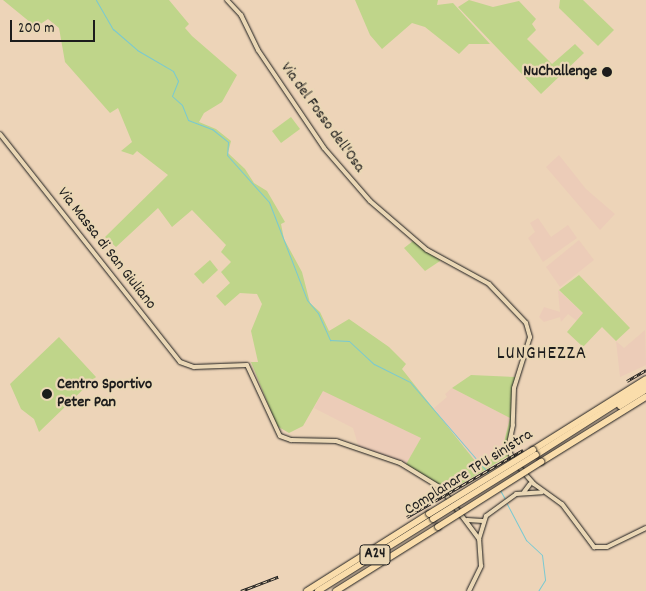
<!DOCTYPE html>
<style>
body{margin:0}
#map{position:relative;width:646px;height:591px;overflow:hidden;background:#edd4b8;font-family:Dekko,sans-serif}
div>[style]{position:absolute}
.built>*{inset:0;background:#ecccb8}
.green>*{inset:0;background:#bfd58a}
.stream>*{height:1px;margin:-0.5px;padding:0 0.5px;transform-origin:0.5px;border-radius:0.5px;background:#79c9d2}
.roads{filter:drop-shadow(0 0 1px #1c1c1c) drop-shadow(0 0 1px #1c1c1c)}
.secondary>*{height:4px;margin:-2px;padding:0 2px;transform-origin:2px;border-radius:2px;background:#ead7b5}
.highway>*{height:5.5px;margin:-2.75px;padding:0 2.75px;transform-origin:2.75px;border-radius:2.75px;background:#faddab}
.rail>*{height:3px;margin-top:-1.5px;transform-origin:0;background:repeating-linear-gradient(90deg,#ead7b5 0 4px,#1c1c1c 0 8px);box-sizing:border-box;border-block:1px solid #1c1c1c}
.bridges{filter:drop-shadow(0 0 1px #1c1c1c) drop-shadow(0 0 1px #1c1c1c)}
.highway-bridge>*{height:5.5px;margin:-2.75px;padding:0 2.75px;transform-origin:2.75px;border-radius:2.75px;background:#faddab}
.dots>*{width:14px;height:14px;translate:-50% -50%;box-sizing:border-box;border:2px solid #ead7b5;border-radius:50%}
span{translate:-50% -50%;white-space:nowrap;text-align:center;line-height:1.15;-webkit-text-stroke:4.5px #ead7b5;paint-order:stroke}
.shield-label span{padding:1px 4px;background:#ead7b5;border:1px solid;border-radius:4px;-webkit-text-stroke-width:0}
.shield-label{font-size:15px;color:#1c1c1c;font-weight:700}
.poi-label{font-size:16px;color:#1c1c1c;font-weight:700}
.right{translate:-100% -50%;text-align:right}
.left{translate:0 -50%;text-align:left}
.street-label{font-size:16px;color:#1c1c1c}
.quarter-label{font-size:19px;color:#1c1c1c;letter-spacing:1px}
.scale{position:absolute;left:10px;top:20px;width:85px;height:22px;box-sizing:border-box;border:2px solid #1c1c1c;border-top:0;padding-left:6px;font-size:15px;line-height:18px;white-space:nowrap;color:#1c1c1c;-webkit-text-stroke:4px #ead7b5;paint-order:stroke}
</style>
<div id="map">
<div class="built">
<i style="clip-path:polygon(559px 155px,586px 189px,615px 214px,600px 230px,546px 167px)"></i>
<i style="clip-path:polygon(538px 218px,551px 237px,568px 225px,577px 238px,543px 262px,528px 238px,535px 232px,530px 223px)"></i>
<i style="clip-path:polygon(579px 240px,594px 260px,560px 287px,546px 267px)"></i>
<i style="clip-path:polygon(558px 290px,584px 314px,577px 321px,568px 314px,561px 322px,560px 317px,544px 322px,539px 317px,544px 307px,560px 312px)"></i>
<i style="clip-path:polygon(645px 330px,646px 365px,620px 377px,616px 341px,624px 348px)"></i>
<i style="clip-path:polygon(452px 388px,510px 418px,501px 454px,496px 454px,479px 466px,434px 408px,447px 397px,445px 394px)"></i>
<i style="clip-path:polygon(323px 390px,421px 438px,405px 466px,359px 448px,353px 428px,314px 408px)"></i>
</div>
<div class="green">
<i style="clip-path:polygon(3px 0,169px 0,189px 24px,185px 28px,192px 36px,237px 75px,222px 102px,204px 113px,199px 122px,216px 129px,231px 141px,228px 153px,245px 169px,254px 183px,267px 191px,285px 222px,281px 224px,284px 239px,302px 272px,310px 303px,320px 312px,329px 331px,349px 319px,389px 347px,406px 364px,402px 369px,479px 466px,501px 454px,510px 418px,452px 388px,471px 375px,516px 377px,510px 455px,446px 493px,405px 466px,421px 438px,323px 391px,303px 426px,289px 433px,277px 426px,251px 362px,258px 362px,251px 331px,262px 304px,257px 294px,240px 293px,225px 306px,216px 296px,230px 283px,221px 272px,231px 262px,221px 252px,226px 245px,192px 210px,172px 227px,158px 208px,116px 247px,105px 237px,168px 175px,137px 151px,133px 155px,121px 151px,132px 142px,118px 108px,110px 113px,65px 62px,59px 28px,48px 19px,36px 27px)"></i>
<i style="clip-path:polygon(355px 0,438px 0,437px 5px,453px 3px,490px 44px,469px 44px,459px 54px,425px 27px,412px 23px,382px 49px,370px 35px)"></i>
<i style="clip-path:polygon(469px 0,493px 7px,519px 1px,536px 19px,532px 24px,536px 30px,527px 39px,552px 64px,575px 44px,584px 53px,541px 94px,458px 7px)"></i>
<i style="clip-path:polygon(560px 0,583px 0,614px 30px,598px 46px,559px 8px)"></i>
<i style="clip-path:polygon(291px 117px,300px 129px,281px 143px,272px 131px)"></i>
<i style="clip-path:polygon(413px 241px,439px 259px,440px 261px,425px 271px,404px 248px)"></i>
<i style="clip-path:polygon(210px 260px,218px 270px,203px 284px,194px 274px)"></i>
<i style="clip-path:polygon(579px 275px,630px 328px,616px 341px,602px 327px,583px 347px,567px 332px,583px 313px,559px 290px)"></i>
<i style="clip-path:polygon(59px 337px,96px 377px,39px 432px,34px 419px,21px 409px,10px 384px)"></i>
</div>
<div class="stream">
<i style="left:96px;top:0;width:34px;rotate:60deg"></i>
<i style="left:113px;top:29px;width:32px;rotate:41deg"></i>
<i style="left:137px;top:50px;width:42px;rotate:30.3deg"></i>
<i style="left:173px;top:71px;width:11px;rotate:63deg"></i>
<i style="left:178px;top:81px;width:16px;rotate:112deg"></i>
<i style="left:172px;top:96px;width:13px;rotate:42deg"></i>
<i style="left:182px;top:105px;width:16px;rotate:68deg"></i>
<i style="left:188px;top:120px;width:26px;rotate:21deg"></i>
<i style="left:212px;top:129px;width:21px;rotate:39deg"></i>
<i style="left:228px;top:142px;width:13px;rotate:94deg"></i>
<i style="left:227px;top:155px;width:63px;rotate:48.2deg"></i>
<i style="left:269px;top:202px;width:105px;rotate:68.8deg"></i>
<i style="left:307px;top:300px;width:17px;rotate:50deg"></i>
<i style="left:318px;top:313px;width:30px;rotate:66deg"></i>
<i style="left:330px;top:340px;width:19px;rotate:3deg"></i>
<i style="left:349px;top:341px;width:34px;rotate:43deg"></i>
<i style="left:374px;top:364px;width:40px;rotate:26.6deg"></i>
<i style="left:410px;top:382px;width:121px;rotate:49.3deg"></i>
<i style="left:500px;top:490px;width:10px;rotate:61deg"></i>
<i style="left:507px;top:504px;width:41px;rotate:62.2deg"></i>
<i style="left:526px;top:540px;width:22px;rotate:43deg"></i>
<i style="left:542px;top:555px;width:25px;rotate:83deg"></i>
<i style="left:545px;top:580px;width:13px;rotate:122deg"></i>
</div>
<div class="roads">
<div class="secondary">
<i style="left:227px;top:0;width:21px;rotate:47deg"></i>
<i style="left:241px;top:15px;width:39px;rotate:64deg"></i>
<i style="left:258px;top:50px;width:118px;rotate:56deg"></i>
<i style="left:324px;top:148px;width:70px;rotate:49deg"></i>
<i style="left:370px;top:201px;width:75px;rotate:40.7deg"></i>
<i style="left:427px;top:250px;width:71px;rotate:28.7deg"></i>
<i style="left:489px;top:284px;width:54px;rotate:46.5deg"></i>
<i style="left:526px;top:323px;width:15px;rotate:74deg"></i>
<i style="left:530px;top:337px;width:53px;rotate:107.4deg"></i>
<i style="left:514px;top:388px;width:37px;rotate:92deg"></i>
<i style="left:513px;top:425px;width:24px;rotate:102deg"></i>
<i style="left:508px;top:448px;width:13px;rotate:67deg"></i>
<i style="left:513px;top:460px;width:32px;rotate:49deg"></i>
<i style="left:534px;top:484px;width:34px;rotate:36deg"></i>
<i style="left:562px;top:504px;width:54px;rotate:53.3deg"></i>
<i style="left:594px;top:547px;width:13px"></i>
<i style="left:607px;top:547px;width:43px;rotate:-26deg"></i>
<i style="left:0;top:134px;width:290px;rotate:51.7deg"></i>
<i style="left:180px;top:362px;width:15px;rotate:20deg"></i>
<i style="left:194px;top:367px;width:53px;rotate:-2.2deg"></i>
<i style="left:247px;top:365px;width:78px;rotate:65.1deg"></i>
<i style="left:280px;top:436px;width:12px;rotate:20deg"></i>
<i style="left:291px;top:440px;width:45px;rotate:1.3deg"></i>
<i style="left:336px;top:441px;width:68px;rotate:19deg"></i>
<i style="left:400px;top:463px;width:48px;rotate:31.4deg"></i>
<i style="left:441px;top:488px;width:64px;rotate:53.3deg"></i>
<i style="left:524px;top:492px;width:10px;rotate:-53deg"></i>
<i style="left:467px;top:520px;width:16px;rotate:4deg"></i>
<i style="left:469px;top:591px;width:28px;rotate:-64deg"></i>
<i style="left:481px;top:566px;width:27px;rotate:-94deg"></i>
<i style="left:479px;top:539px;width:24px;rotate:-73deg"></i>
<i style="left:486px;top:516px;width:37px;rotate:-36deg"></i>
<i style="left:516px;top:494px;width:26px;rotate:-4deg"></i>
</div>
<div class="highway">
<i style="left:620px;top:406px;width:31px;rotate:-32deg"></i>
<i style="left:533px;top:450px;width:133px;rotate:-32.1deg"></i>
<i style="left:536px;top:455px;width:130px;rotate:-32.5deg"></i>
<i style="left:541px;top:462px;width:123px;rotate:-31.8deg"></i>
<i style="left:307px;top:591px;width:144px;rotate:-32.3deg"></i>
<i style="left:318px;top:591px;width:136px;rotate:-32.1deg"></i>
<i style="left:336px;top:591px;width:120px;rotate:-32.1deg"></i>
</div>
</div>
<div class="rail">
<i style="left:627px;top:381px;width:22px;rotate:-30deg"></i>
<i style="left:407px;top:517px;width:134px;rotate:-30deg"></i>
<i style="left:241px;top:591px;width:40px;rotate:-21deg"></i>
</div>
<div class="bridges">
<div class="highway-bridge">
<i style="left:429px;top:514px;width:122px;rotate:-31.6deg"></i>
<i style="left:433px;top:519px;width:121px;rotate:-31.9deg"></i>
<i style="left:438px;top:527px;width:122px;rotate:-32.3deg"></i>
</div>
</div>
<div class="dots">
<i style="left:607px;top:72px;background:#1c1c1c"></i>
<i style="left:47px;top:394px;background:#1c1c1c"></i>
</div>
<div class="shield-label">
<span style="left:375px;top:555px">A24</span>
</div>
<div class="poi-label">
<span class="right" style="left:597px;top:72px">NuChallenge</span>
<span class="left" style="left:57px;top:394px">Centro Sportivo<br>Peter Pan</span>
</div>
<div class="street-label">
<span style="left:322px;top:118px;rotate:54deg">Via del Fosso dell'Osa</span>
<span style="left:106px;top:249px;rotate:52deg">Via Massa di San Giuliano</span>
<span style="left:469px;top:473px;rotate:-32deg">Complanare TPU sinistra</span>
</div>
<div class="quarter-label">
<span style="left:542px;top:355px">LUNGHEZZA</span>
</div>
<div class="scale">200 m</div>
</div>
